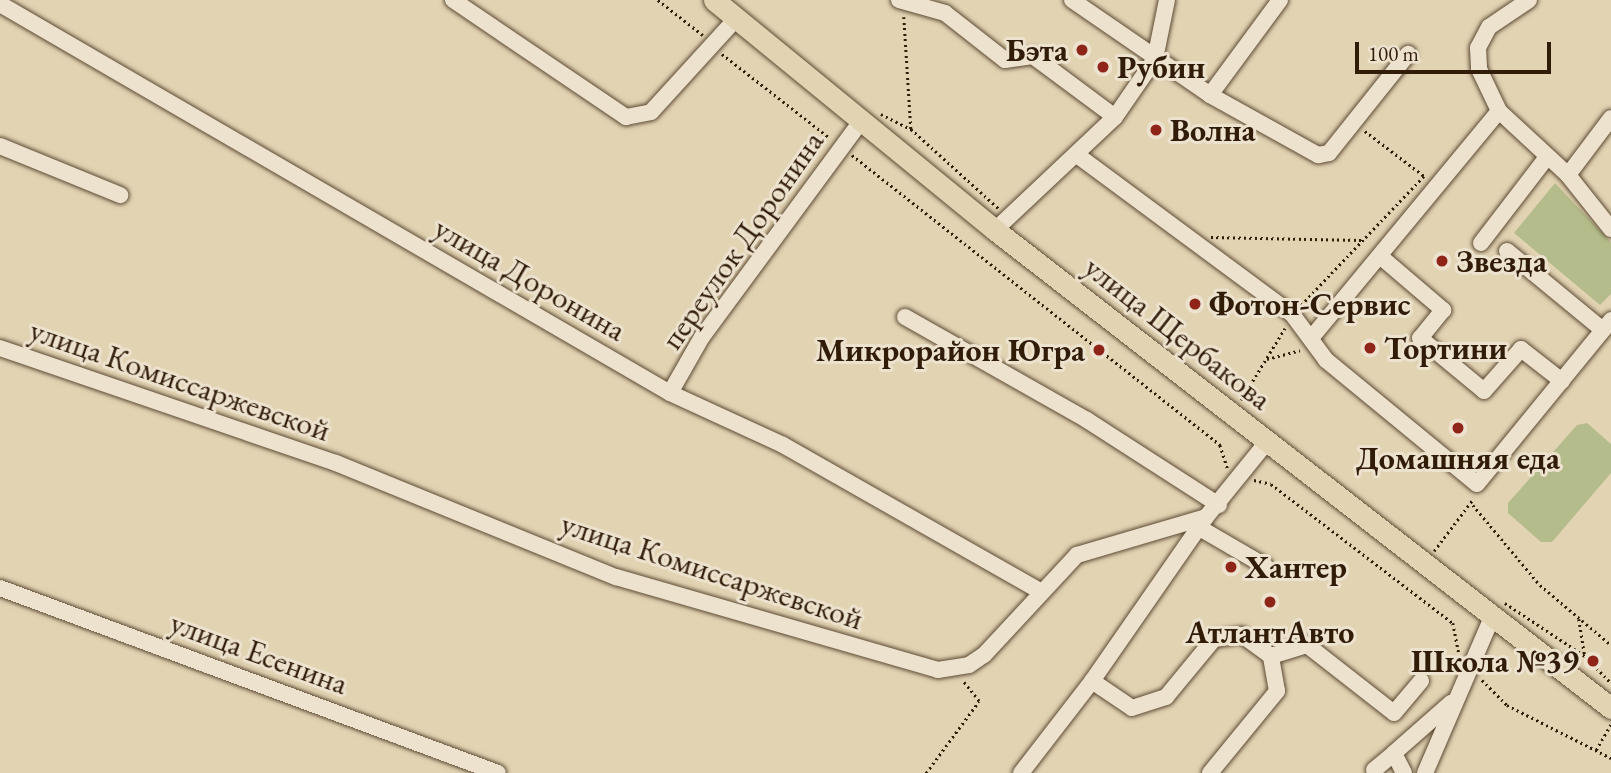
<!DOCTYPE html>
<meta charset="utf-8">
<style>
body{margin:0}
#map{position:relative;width:1611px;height:773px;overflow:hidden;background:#e2d3b3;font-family:"EB Garamond",serif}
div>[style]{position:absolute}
.green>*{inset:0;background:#b5bc8b}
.path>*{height:2.5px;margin-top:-1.25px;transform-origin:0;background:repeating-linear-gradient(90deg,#311c08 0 2px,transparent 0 5.5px)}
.roads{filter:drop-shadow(0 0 2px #5d4a33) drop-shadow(0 0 2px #5d4a33)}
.minor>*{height:16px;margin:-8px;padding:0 8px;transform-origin:8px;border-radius:8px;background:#ece2ce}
.major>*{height:21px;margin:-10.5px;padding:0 10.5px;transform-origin:10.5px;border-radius:10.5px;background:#e2d3b3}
.dots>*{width:19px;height:19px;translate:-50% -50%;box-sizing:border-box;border:4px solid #ece2ce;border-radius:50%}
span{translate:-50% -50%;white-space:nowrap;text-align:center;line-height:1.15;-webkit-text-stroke:6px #ece2ce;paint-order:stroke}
.poi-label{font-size:32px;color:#311c08;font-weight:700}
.right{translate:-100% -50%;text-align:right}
.left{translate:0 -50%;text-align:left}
.street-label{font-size:32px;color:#311c08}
.scale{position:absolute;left:1355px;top:42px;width:196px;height:32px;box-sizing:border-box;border:4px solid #311c08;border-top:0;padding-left:9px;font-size:21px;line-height:24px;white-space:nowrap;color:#311c08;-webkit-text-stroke:5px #ece2ce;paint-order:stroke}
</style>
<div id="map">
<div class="green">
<i style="clip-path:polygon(1555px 183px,1611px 242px,1611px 294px,1600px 305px,1514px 233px)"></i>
<i style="clip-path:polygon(1587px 423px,1611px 444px,1611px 473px,1552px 542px,1541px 542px,1508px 513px,1508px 503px,1577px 425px)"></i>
</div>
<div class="path">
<i style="left:658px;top:0;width:57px;rotate:37.9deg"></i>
<i style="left:904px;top:17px;width:112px;rotate:86.4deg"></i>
<i style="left:722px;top:54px;width:137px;rotate:37.9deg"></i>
<i style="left:881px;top:114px;width:34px;rotate:27deg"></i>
<i style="left:911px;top:129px;width:118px;rotate:42.2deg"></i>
<i style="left:1365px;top:131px;width:74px;rotate:37.3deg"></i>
<i style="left:852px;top:155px;width:469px;rotate:38.2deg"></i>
<i style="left:1220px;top:445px;width:25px;rotate:72deg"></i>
<i style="left:1211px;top:237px;width:151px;rotate:1.1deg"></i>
<i style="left:1301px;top:305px;width:178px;rotate:-46.4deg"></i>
<i style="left:1267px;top:359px;width:34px;rotate:-15deg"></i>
<i style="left:1241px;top:400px;width:84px;rotate:-58.6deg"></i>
<i style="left:1254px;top:480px;width:17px;rotate:13deg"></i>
<i style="left:1271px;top:484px;width:229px;rotate:37.4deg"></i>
<i style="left:1453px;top:623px;width:36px;rotate:79deg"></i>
<i style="left:1473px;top:505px;width:104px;rotate:50.1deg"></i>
<i style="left:1540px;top:585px;width:93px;rotate:40.2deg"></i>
<i style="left:1434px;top:551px;width:66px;rotate:-53deg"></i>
<i style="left:1505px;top:603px;width:96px;rotate:33.5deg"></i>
<i style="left:1585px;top:656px;width:37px;rotate:46deg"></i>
<i style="left:1579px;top:619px;width:37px;rotate:81deg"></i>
<i style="left:1482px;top:680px;width:35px;rotate:45deg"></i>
<i style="left:1507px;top:705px;width:117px;rotate:27deg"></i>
<i style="left:1596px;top:750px;width:30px;rotate:-60deg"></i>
<i style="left:926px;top:773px;width:89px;rotate:-53.6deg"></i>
<i style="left:979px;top:701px;width:26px;rotate:-129deg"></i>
</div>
<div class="roads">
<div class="minor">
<i style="left:453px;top:0;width:209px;rotate:34.1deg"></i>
<i style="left:626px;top:117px;width:25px;rotate:-11deg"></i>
<i style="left:651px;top:112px;width:126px;rotate:-47.6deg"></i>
<i style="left:899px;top:0;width:48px;rotate:15.8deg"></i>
<i style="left:945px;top:13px;width:76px;rotate:38.1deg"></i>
<i style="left:1005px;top:60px;width:28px;rotate:-8deg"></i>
<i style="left:1033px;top:56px;width:102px;rotate:36.6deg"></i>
<i style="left:1072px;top:0;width:168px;rotate:34.5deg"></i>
<i style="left:1210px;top:95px;width:124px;rotate:29.1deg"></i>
<i style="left:1318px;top:155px;width:11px;rotate:-10deg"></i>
<i style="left:1329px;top:153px;width:127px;rotate:-51.4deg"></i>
<i style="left:1529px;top:0;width:48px;rotate:146deg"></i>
<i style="left:1489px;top:27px;width:24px;rotate:118deg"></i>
<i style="left:1478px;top:48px;width:21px;rotate:87deg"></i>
<i style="left:1479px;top:69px;width:47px;rotate:64.5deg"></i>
<i style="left:1499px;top:111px;width:94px;rotate:42.8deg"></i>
<i style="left:1568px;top:175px;width:69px;rotate:51.5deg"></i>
<i style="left:0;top:4px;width:775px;rotate:30.14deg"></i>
<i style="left:670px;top:393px;width:124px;rotate:24.7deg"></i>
<i style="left:783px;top:445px;width:293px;rotate:29.6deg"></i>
<i style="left:1210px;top:95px;width:118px;rotate:-53.6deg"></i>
<i style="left:0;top:146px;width:130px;rotate:22.2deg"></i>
<i style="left:1077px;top:155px;width:267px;rotate:36.5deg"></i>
<i style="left:1292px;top:314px;width:57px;rotate:53.5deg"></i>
<i style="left:1326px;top:360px;width:195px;rotate:39.4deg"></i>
<i style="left:1477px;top:484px;width:212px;rotate:-50.7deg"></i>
<i style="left:1568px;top:175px;width:71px;rotate:-53deg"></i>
<i style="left:995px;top:230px;width:165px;rotate:-43.3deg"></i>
<i style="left:1115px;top:117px;width:70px;rotate:-55.4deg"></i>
<i style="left:1155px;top:59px;width:60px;rotate:-78.5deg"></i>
<i style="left:1481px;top:243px;width:108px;rotate:-52.5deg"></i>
<i style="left:1507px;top:251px;width:124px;rotate:39.5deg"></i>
<i style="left:1381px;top:257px;width:82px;rotate:40.5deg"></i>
<i style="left:1443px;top:310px;width:36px;rotate:129deg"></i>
<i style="left:1420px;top:338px;width:83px;rotate:39.6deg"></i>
<i style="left:1484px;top:391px;width:56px;rotate:-48.6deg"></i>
<i style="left:1521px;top:349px;width:52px;rotate:38deg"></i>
<i style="left:905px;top:317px;width:209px;rotate:29.5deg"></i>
<i style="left:1087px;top:420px;width:157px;rotate:32.8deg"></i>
<i style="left:1312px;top:337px;width:293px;rotate:-50.4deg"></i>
<i style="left:0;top:348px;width:355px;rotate:18.9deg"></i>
<i style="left:336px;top:463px;width:302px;rotate:22.2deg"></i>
<i style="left:616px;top:577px;width:335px;rotate:16.1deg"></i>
<i style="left:938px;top:670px;width:31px;rotate:-9deg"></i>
<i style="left:969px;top:665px;width:18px;rotate:-34deg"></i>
<i style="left:984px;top:655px;width:137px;rotate:-47.1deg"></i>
<i style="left:1077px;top:555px;width:134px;rotate:-16.4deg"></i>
<i style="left:1206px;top:517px;width:97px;rotate:-50.9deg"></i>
<i style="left:670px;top:393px;width:64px;rotate:-60.3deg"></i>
<i style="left:702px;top:337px;width:268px;rotate:-53.6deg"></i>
<i style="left:1206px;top:517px;width:200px;rotate:124.8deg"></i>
<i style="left:1092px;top:681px;width:48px;rotate:34deg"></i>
<i style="left:1132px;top:708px;width:36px;rotate:-18deg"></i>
<i style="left:1166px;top:697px;width:75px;rotate:-50.4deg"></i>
<i style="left:1214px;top:639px;width:28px;rotate:-8deg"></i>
<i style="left:1242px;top:635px;width:36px;rotate:36deg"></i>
<i style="left:1271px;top:656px;width:38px;rotate:-17deg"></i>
<i style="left:1307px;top:645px;width:110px;rotate:38deg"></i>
<i style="left:1394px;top:713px;width:42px;rotate:-49.8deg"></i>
<i style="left:1198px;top:527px;width:78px;rotate:30.2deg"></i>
<i style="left:0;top:588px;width:531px;rotate:20.38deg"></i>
<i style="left:1374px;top:770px;width:26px;rotate:-40deg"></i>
<i style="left:1021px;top:773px;width:116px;rotate:-52.3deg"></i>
<i style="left:1210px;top:773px;width:106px;rotate:-50.7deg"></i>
<i style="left:1277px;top:691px;width:36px;rotate:-100deg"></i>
<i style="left:1404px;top:773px;width:22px;rotate:-117deg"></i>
<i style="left:1394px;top:753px;width:76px;rotate:-41.3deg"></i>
<i style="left:1425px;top:773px;width:172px;rotate:-66.7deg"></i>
</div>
<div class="major">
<i style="left:714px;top:0;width:363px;rotate:39.3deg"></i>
<i style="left:995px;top:230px;width:780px;rotate:37.81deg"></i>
</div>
</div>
<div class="dots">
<i style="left:1082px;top:50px;background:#8f2418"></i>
<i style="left:1103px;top:67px;background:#8f2418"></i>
<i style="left:1156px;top:130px;background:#8f2418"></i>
<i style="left:1442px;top:261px;background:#8f2418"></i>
<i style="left:1195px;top:304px;background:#8f2418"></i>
<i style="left:1370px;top:348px;background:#8f2418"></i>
<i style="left:1099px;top:350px;background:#8f2418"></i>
<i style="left:1458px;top:428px;background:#8f2418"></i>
<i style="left:1231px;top:567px;background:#8f2418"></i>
<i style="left:1270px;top:602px;background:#8f2418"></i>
<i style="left:1593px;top:661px;background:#8f2418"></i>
</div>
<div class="poi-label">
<span class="right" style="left:1068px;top:50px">Бэта</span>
<span class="left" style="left:1117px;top:67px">Рубин</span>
<span class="left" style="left:1170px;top:130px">Волна</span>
<span class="left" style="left:1456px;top:261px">Звезда</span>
<span class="left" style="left:1209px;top:304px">Фотон-Сервис</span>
<span class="left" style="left:1384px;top:348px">Тортини</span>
<span class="right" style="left:1085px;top:350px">Микрорайон Югра</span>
<span style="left:1458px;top:458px">Домашняя еда</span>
<span class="left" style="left:1245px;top:567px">Хантер</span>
<span style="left:1270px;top:632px">АтлантАвто</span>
<span class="right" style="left:1579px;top:661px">Школа №39</span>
</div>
<div class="street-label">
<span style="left:742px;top:240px;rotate:-55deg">переулок Доронина</span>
<span style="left:530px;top:279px;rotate:30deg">улица Доронина</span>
<span style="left:1178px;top:333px;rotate:38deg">улица Щербакова</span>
<span style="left:180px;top:380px;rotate:19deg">улица Комиссаржевской</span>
<span style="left:712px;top:571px;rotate:18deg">улица Комиссаржевской</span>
<span style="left:259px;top:653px;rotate:20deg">улица Есенина</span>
</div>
<div class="scale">100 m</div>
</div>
